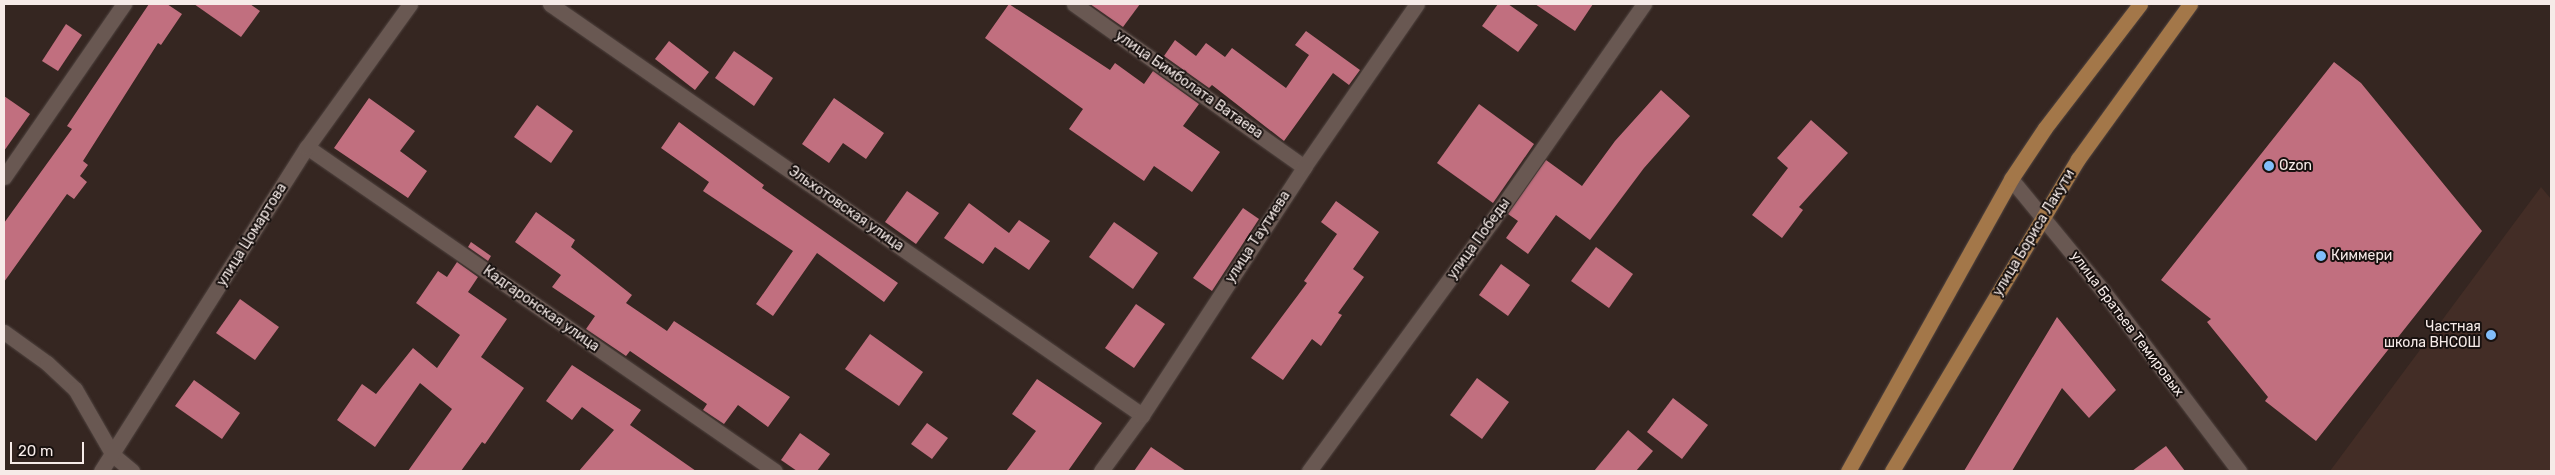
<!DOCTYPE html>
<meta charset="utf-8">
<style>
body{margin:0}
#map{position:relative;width:2555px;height:475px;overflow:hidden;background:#352621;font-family:Rubik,sans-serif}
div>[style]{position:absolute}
.built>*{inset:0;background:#432d26}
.building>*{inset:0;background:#c16f7f}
.roads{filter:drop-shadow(0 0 1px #504440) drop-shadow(0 0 1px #504440)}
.minor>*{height:15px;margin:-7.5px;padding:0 7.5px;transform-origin:7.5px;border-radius:7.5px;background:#695852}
.tertiary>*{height:15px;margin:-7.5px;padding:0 7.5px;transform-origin:7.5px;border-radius:7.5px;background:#695852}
.primary>*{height:15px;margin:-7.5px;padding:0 7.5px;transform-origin:7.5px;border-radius:7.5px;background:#a37749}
.dots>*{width:14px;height:14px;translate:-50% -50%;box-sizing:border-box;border:2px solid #18110f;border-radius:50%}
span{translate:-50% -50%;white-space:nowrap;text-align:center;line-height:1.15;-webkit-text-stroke:4px #18110f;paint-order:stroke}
.street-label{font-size:14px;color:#f6ebe8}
.poi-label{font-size:14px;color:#f6ebe8}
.left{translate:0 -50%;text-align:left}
.right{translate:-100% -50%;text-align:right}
.frame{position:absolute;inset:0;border:5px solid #f6ebe8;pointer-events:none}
.scale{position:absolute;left:10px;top:442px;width:74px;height:22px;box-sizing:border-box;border:2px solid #f6ebe8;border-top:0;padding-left:6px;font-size:15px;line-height:18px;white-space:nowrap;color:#f6ebe8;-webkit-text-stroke:4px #18110f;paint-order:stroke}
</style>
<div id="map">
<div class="built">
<i style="clip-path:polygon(2541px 187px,2551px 199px,2551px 471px,2330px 471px)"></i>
</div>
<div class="building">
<i style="clip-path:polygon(149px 4px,167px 4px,182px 14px,161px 45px,158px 43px,83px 161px,88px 165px,80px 176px,87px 182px,74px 199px,67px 194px,4px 282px,4px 223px,72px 129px,67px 126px)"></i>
<i style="clip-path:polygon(194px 4px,250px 4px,260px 11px,241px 37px)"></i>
<i style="clip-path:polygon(1009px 4px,1110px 70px,1115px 63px,1144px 84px,1153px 71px,1199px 104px,1183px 126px,1220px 152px,1192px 192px,1154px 166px,1144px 181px,1069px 129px,1083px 109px,985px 38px)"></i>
<i style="clip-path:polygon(1090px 4px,1140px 4px,1123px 27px)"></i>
<i style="clip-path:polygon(1498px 4px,1508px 4px,1538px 25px,1518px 52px,1482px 26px)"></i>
<i style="clip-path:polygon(1535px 4px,1593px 4px,1575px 31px)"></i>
<i style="clip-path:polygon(66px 24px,82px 35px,58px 71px,42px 61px)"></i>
<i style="clip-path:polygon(1306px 31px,1360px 70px,1349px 85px,1333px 73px,1284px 141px,1212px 85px,1209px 88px,1164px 56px,1175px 40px,1196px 56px,1206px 43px,1225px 57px,1232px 48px,1286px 88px,1309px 55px,1295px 45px)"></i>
<i style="clip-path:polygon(669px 41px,709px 72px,695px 90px,655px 59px)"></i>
<i style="clip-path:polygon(734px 51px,773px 78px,754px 106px,715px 78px)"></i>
<i style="clip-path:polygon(2334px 62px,2361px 83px,2482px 231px,2316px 441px,2265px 401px,2268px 397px,2207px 322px,2211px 319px,2161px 280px)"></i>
<i style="clip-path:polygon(1661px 90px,1690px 116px,1644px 168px,1590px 240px,1556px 215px,1528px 254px,1506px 238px,1518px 221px,1508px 214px,1546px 160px,1582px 186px,1615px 141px)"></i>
<i style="clip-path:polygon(4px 96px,30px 114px,4px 151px)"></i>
<i style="clip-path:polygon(369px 98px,415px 131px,400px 151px,427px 171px,408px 198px,334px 148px)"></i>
<i style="clip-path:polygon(834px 98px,884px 133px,866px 159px,843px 143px,829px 163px,802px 144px)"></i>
<i style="clip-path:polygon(1479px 104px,1534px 144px,1493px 203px,1437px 163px)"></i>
<i style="clip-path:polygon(537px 105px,573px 131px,551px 163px,514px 137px)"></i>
<i style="clip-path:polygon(1811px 120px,1848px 153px,1799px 207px,1803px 210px,1782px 238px,1752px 215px,1788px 168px,1777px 158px)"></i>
<i style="clip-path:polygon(679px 122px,764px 185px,762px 188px,898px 283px,884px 302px,817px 253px,773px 316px,756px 304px,793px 251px,703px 191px,709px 182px,661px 148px)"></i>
<i style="clip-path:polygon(907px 191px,939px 213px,916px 244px,885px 222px)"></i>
<i style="clip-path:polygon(1336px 201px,1379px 232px,1353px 269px,1364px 277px,1338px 313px,1342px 315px,1321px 346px,1312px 339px,1283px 380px,1251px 358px,1307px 283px,1304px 281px,1337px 234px,1321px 222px)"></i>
<i style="clip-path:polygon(969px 203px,1009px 233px,1019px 220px,1050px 241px,1029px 270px,995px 247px,983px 264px,944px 238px)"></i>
<i style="clip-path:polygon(1243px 208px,1259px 219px,1212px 291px,1193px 278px)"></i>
<i style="clip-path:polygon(536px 212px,575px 240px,571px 247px,632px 295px,626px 303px,667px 331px,674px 321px,790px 397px,768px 427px,738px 405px,724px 424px,703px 410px,707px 404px,630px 351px,626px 356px,586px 329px,595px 316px,552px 287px,561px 275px,515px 242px)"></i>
<i style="clip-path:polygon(1114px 222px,1158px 253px,1133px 289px,1089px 257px)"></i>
<i style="clip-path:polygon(471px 242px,491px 256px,488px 261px,468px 247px)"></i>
<i style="clip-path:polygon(1596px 247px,1633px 274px,1609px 308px,1571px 281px)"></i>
<i style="clip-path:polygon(457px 262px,478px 277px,468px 292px,507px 319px,481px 357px,524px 388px,485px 444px,482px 442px,461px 471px,408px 471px,452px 409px,420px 383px,375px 447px,337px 420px,362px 384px,376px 394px,413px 348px,437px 368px,460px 335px,416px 303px,438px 271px,447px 277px)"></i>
<i style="clip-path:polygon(1501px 264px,1530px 285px,1508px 316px,1479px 295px)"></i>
<i style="clip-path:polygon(240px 299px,279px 327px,255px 360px,216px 333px)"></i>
<i style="clip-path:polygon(1136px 304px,1165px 324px,1134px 368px,1105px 348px)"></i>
<i style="clip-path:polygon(2057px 317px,2116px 390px,2089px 418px,2062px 388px,2012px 471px,1964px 471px)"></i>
<i style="clip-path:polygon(870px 334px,923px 372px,899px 406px,845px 369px)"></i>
<i style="clip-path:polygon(572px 365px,641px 410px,630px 425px,696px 471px,579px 471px,614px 430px,582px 407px,572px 420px,546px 401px)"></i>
<i style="clip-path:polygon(1477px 378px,1509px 402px,1482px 439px,1450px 415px)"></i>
<i style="clip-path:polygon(1037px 379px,1102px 423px,1068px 471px,1006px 471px,1036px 431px,1012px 414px)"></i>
<i style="clip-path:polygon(194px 380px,240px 413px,222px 439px,175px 406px)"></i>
<i style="clip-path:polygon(1673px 398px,1708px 425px,1682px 459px,1647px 432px)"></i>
<i style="clip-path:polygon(927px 423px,948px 438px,932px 459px,911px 444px)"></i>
<i style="clip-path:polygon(1628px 430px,1653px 451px,1636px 471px,1594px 471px)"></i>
<i style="clip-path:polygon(800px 433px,830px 454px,817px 471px,797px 471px,781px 460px)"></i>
<i style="clip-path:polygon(2166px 446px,2185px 471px,2132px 471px)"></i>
<i style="clip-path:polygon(1151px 447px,1186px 471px,1134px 471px)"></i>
</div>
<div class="roads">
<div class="minor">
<i style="left:550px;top:4px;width:721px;rotate:34.77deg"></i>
<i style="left:1074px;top:4px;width:282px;rotate:35.3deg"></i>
<i style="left:307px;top:147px;width:569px;rotate:34.7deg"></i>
<i style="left:4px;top:177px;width:211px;rotate:-55.3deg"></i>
<i style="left:4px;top:332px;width:53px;rotate:35.8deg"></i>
<i style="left:47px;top:363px;width:38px;rotate:43deg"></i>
<i style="left:75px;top:389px;width:76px;rotate:60.1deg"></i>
<i style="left:113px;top:455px;width:25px;rotate:40deg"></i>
<i style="left:101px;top:471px;width:384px;rotate:-57.6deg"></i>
<i style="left:307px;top:147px;width:176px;rotate:-54.2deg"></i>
<i style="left:1101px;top:471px;width:69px;rotate:-53.8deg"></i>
<i style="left:1142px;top:415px;width:296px;rotate:-56.8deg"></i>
<i style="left:1304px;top:167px;width:198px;rotate:-55.3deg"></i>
<i style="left:1309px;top:471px;width:310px;rotate:-53.8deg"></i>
<i style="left:1492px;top:221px;width:265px;rotate:-55deg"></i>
</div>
<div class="tertiary">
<i style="left:2011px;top:179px;width:145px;rotate:50.6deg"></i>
<i style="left:2103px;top:291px;width:226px;rotate:52.9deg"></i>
</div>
<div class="primary">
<i style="left:1848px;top:471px;width:334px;rotate:-60.8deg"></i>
<i style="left:2011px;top:179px;width:61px;rotate:-56.3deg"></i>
<i style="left:2045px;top:128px;width:156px;rotate:-52.5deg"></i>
<i style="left:1892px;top:471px;width:363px;rotate:-59.2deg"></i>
<i style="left:2078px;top:159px;width:191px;rotate:-54.1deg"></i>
</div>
</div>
<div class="dots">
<i style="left:2269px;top:166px;background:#81bdfa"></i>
<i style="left:2321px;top:256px;background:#81bdfa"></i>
<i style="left:2491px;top:335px;background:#81bdfa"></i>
</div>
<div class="street-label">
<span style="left:1189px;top:85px;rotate:35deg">улица Бимболата Ватаева</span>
<span style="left:846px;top:209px;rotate:35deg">Эльхотовская улица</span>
<span style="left:2034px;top:233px;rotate:-59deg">улица Бориса Лакути</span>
<span style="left:252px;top:235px;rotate:-58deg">улица Цомартова</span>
<span style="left:1258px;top:237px;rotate:-57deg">улица Таутиева</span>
<span style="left:1479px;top:239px;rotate:-54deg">улица Победы</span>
<span style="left:541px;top:309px;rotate:35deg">Кадгаронская улица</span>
<span style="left:2127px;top:324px;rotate:53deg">улица Братьев Темировых</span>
</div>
<div class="poi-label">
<span class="left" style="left:2279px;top:166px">Ozon</span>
<span class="left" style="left:2331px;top:256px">Киммери</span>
<span class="right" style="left:2481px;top:335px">Частная<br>школа ВНСОШ</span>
</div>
<div class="frame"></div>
<div class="scale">20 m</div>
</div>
